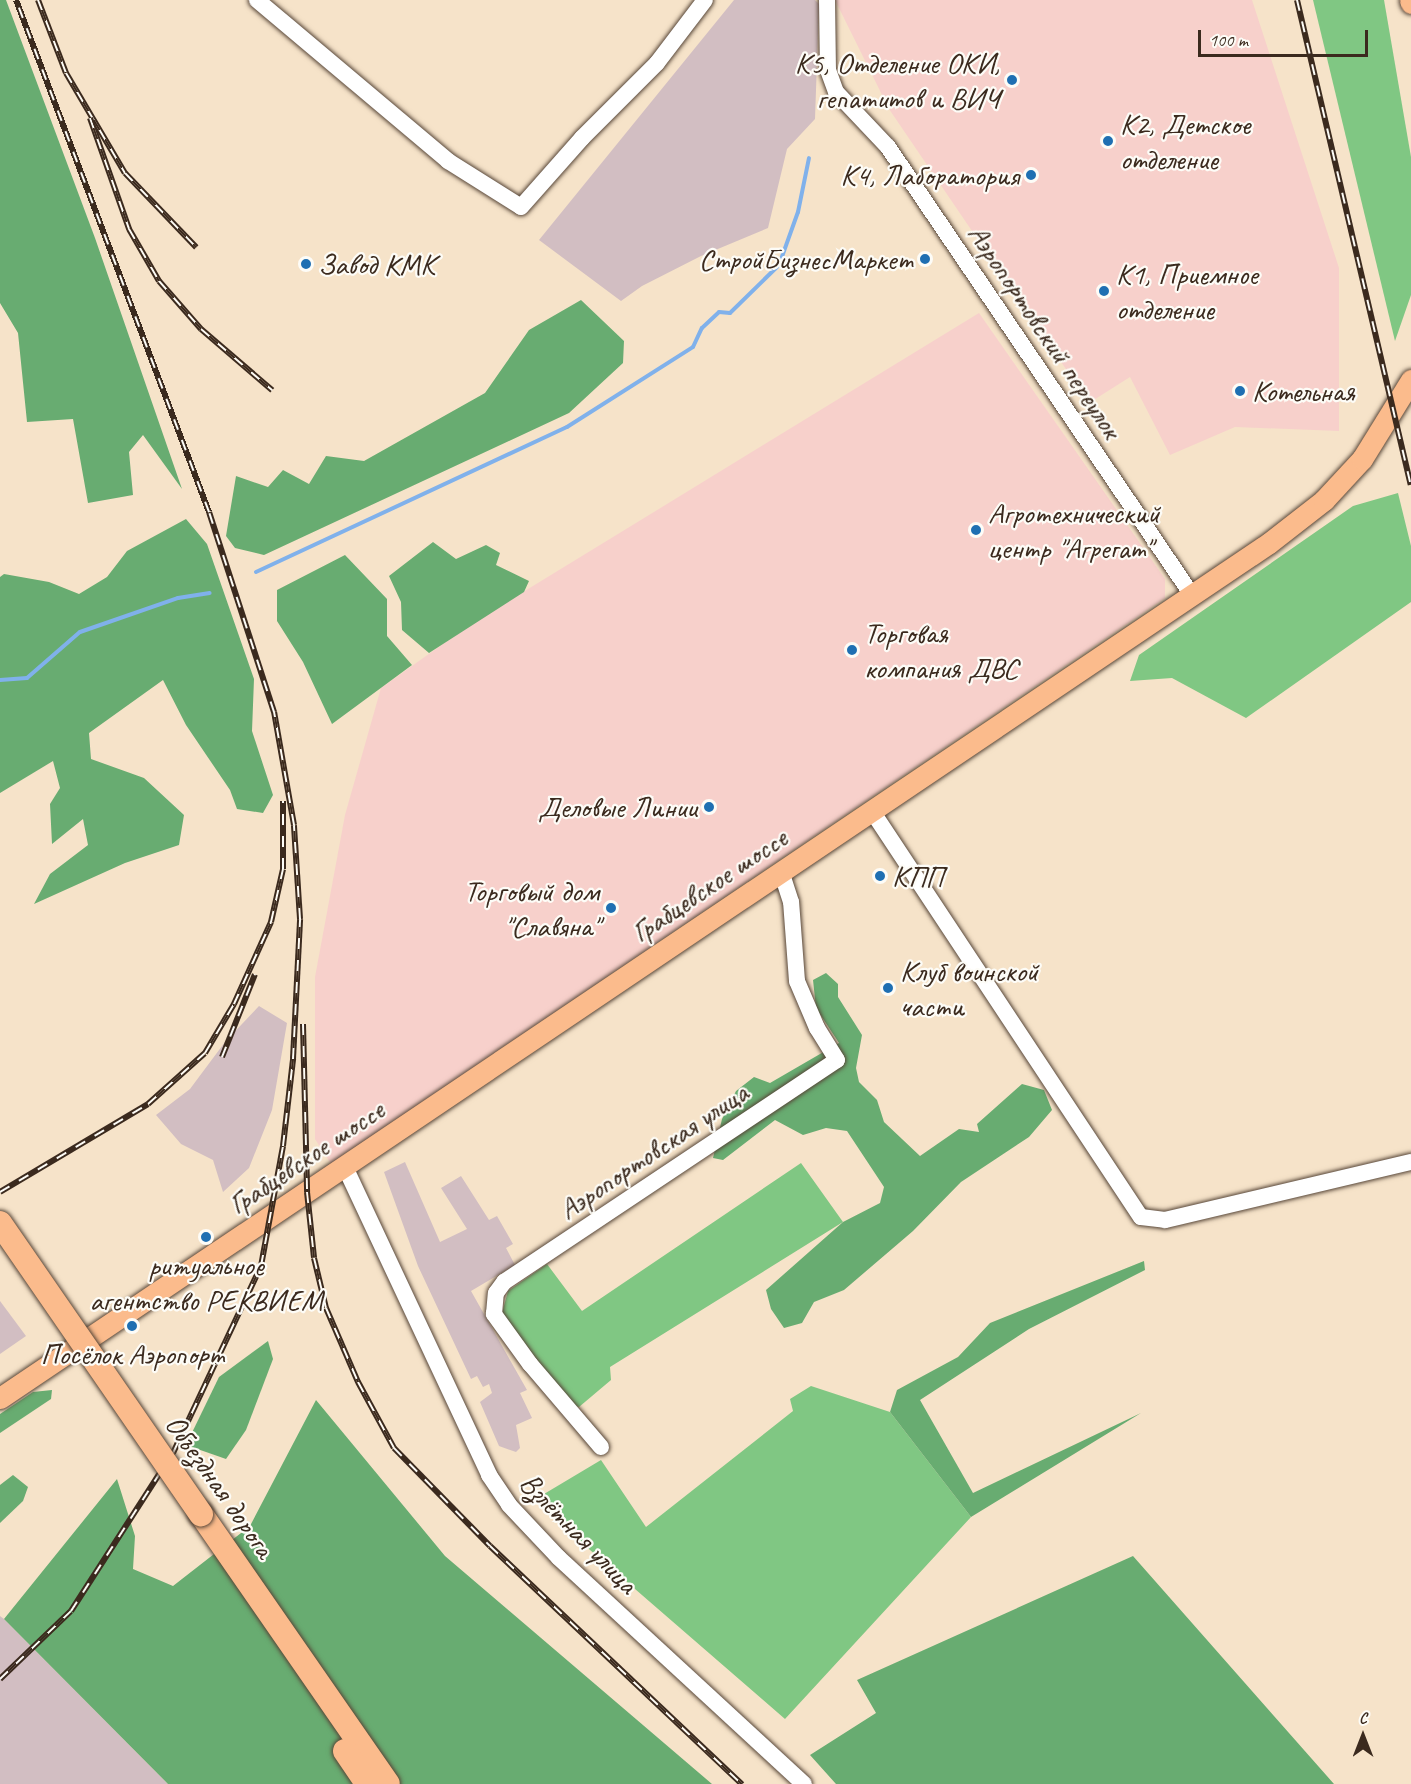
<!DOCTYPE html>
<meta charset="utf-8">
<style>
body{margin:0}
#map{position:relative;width:1411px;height:1784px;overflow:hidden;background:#f6e3c9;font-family:Caveat,sans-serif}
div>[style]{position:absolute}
.built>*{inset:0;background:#f7d0cb}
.industrial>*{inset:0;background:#d2bec2}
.green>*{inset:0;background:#80c783}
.forest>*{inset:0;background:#68ac71}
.stream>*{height:4px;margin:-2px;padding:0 2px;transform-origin:2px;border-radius:2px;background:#80b1eb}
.roads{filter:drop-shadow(0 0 2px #574638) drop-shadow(0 0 2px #574638)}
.minor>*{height:16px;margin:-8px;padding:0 8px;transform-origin:8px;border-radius:8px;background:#fff}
.major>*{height:21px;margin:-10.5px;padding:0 10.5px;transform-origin:10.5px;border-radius:10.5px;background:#fbbb8c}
.highway>*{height:24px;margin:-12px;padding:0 12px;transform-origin:12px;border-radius:12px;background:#fbbb8c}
.rail>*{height:6px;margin-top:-3px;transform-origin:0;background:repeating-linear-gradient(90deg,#fdfcf7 0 11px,#3b2a1e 0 22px);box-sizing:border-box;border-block:2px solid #3b2a1e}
.bridges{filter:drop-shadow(0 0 2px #574638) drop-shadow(0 0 2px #574638)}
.highway-bridge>*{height:24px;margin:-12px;padding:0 12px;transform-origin:12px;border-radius:12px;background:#fbbb8c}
.dots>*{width:16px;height:16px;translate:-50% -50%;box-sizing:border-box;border:3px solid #fdfcf7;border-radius:50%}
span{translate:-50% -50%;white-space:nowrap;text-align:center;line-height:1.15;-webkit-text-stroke:4.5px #fdfcf7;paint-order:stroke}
.poi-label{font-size:30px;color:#3b2a1e}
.right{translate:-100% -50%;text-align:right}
.left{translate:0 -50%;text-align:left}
.street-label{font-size:30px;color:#3b2a1e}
.north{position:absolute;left:1333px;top:1706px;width:60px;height:60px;-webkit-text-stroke:4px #fdfcf7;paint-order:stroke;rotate:0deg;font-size:16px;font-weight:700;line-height:24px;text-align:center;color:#3b2a1e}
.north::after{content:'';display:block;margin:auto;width:21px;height:27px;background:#3b2a1e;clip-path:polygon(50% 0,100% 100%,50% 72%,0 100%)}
.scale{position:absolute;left:1198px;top:30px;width:170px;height:27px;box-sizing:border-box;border:3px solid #3b2a1e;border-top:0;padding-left:8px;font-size:18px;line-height:21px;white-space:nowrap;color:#3b2a1e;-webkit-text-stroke:4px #fdfcf7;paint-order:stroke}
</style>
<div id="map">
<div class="built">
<i style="clip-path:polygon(835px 0,1252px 0,1339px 268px,1339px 431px,1235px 427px,1170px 455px,1130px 377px,1089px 403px,889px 109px)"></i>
<i style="clip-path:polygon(979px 313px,1165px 579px,1165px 598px,331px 1164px,315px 1139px,315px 977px,345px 815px,381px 688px,471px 624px)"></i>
</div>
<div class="industrial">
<i style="clip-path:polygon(734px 0,815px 0,819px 4px,815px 119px,787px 149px,768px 228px,701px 256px,642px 286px,621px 301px,539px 240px)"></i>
<i style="clip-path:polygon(259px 1006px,287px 1023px,272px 1110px,249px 1168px,223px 1192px,213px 1160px,181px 1144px,156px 1115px,190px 1089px,225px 1042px)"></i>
<i style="clip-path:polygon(405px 1162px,440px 1242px,467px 1229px,441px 1188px,461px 1176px,489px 1220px,497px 1216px,513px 1244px,506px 1248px,515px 1265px,471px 1291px,527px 1390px,520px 1393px,532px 1418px,516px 1425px,520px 1448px,516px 1452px,499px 1446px,480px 1402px,492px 1393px,489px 1384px,483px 1387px,477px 1376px,471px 1379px,418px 1266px,384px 1172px)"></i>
<i style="clip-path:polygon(0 1301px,26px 1336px,0 1354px)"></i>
<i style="clip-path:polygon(0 1616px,4px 1619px,168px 1784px,0 1784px)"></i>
</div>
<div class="green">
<i style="clip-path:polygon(1313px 0,1384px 0,1411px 157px,1411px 295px,1395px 341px)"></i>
<i style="clip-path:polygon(1398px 493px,1411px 546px,1411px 602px,1246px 718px,1172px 678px,1130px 681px,1139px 655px,1353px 506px)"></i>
<i style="clip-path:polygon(801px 1163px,843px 1222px,610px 1367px,611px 1380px,579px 1407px,571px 1405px,502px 1313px,508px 1291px,547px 1264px,582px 1311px)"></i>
<i style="clip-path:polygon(811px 1386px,890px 1412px,971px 1517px,785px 1719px,545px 1511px,539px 1497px,601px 1460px,646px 1527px,793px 1411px,790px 1399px)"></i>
</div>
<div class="forest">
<i style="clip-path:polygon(0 0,6px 0,95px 238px,182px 489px,143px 435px,129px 452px,133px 495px,88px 503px,73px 419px,27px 422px,18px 333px,0 303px)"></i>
<i style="clip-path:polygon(581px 300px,624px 341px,623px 363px,569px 413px,264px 555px,235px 548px,226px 536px,236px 476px,268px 487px,283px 470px,309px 484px,326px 456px,364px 461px,485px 393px,529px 330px)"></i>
<i style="clip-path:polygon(186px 519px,207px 544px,254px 679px,252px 731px,273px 795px,263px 813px,237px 809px,230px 790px,186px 725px,163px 680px,89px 733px,91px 759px,144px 778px,184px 815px,179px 845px,125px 863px,34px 904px,50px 874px,88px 845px,83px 819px,52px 844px,50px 804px,60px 788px,53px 761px,0 793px,0 577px,4px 574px,49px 582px,79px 594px,107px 577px,127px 551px)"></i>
<i style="clip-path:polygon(433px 542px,456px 559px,486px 545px,500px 553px,496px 565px,529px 581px,524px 592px,429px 653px,402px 630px,401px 602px,389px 576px)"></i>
<i style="clip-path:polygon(345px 555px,387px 599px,387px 636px,412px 665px,332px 724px,303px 662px,277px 621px,277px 590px)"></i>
<i style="clip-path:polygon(826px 973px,838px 984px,838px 997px,862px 1035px,856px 1068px,859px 1082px,877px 1100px,884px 1122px,920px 1156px,959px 1129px,979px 1132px,977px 1124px,1022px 1084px,1044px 1090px,1052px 1110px,1029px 1137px,961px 1182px,913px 1231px,844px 1290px,814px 1302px,802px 1323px,784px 1328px,771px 1309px,766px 1290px,843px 1222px,880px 1203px,884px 1187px,847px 1131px,826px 1128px,803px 1135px,775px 1120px,723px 1160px,713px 1158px,722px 1119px,736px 1091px,754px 1077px,770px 1083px,839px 1043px,816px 1008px,813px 980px)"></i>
<i style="clip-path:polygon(1144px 1261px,1145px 1270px,1029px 1329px,920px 1400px,973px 1493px,1141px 1413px,971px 1517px,890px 1412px,897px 1390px,958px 1357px,990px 1323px)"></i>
<i style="clip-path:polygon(268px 1341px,273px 1359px,246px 1430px,226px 1459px,186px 1445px,219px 1377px)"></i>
<i style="clip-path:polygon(52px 1390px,51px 1399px,0 1433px,0 1414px,33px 1392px)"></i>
<i style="clip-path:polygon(316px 1400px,445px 1556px,712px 1784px,168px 1784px,4px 1619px,117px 1479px,135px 1536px,133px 1569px,173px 1586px,250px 1526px)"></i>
<i style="clip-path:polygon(13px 1475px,28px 1487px,23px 1501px,0 1523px,0 1485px)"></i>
<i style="clip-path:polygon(1133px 1556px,1334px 1784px,836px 1784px,810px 1755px,876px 1713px,857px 1680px)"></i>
</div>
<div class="stream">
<i style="left:256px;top:572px;width:343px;rotate:-25deg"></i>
<i style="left:567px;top:427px;width:149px;rotate:-32.4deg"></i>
<i style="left:693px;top:347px;width:21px;rotate:-65deg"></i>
<i style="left:702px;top:328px;width:23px;rotate:-43deg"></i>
<i style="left:719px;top:312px;width:11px;rotate:5deg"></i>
<i style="left:730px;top:313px;width:69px;rotate:-44.4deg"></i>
<i style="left:779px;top:265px;width:56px;rotate:-70.3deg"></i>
<i style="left:798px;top:212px;width:55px;rotate:-78.5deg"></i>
<i style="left:0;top:680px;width:27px;rotate:-4deg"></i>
<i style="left:27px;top:678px;width:70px;rotate:-41deg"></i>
<i style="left:80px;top:632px;width:104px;rotate:-19.1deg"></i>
<i style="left:178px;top:598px;width:32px;rotate:-9deg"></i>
</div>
<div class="roads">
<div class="minor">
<i style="left:257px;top:0;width:250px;rotate:40.1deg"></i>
<i style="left:448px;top:161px;width:86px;rotate:32.2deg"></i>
<i style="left:521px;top:207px;width:92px;rotate:-48.5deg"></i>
<i style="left:582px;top:138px;width:106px;rotate:-45deg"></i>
<i style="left:657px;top:63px;width:79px;rotate:-52.7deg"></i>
<i style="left:827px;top:0;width:70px;rotate:89.2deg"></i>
<i style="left:828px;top:70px;width:23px;rotate:70deg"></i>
<i style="left:836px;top:92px;width:76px;rotate:46.6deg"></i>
<i style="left:888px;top:147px;width:541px;rotate:55.84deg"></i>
<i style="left:872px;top:811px;width:487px;rotate:56.5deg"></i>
<i style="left:1141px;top:1217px;width:24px;rotate:7deg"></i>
<i style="left:1165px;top:1220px;width:253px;rotate:-13.3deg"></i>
<i style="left:345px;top:1167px;width:340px;rotate:64.9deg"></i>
<i style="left:489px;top:1475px;width:36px;rotate:56deg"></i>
<i style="left:509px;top:1505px;width:73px;rotate:46.7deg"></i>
<i style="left:559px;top:1558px;width:333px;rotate:42.7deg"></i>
<i style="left:601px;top:1447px;width:109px;rotate:-130.5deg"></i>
<i style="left:530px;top:1364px;width:62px;rotate:-125.8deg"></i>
<i style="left:494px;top:1314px;width:21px;rotate:-85deg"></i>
<i style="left:496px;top:1293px;width:14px;rotate:-54deg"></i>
<i style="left:504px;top:1282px;width:400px;rotate:-33.7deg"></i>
<i style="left:837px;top:1060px;width:38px;rotate:-122deg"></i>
<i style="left:817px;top:1028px;width:51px;rotate:-113.1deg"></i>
<i style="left:797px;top:981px;width:79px;rotate:-94.3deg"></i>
<i style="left:791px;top:902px;width:32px;rotate:-108deg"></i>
</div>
<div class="major">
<i style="left:1410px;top:0;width:3px;rotate:72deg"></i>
<i style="left:0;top:1398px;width:1530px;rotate:-33.97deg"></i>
<i style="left:1269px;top:543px;width:70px;rotate:-38deg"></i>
<i style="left:1324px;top:500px;width:56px;rotate:-47.2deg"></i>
<i style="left:1362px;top:459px;width:93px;rotate:-58.2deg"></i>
</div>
<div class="highway">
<i style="left:201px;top:1514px;width:328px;rotate:55.3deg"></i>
<i style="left:345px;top:1751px;width:40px;rotate:56deg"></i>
</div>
</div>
<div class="rail">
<i style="left:38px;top:0;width:78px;rotate:69deg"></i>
<i style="left:66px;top:73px;width:116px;rotate:59.5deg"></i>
<i style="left:125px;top:173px;width:103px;rotate:46.2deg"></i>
<i style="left:1297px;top:0;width:498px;rotate:76.8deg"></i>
<i style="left:90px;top:118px;width:118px;rotate:70.6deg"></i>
<i style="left:129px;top:229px;width:60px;rotate:60deg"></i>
<i style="left:159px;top:281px;width:64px;rotate:48.8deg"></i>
<i style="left:201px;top:329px;width:94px;rotate:40.7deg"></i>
<i style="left:303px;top:1024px;width:168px;rotate:88.6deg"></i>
<i style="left:307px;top:1192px;width:66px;rotate:83.9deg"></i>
<i style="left:314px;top:1258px;width:51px;rotate:76.5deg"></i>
<i style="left:326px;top:1308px;width:81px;rotate:66.6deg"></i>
<i style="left:358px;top:1382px;width:75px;rotate:61.4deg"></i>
<i style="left:394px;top:1448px;width:137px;rotate:45.6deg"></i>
<i style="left:490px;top:1546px;width:347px;rotate:43.4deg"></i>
<i style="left:222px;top:1057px;width:89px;rotate:-68.3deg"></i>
<i style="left:0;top:1192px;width:172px;rotate:-30.7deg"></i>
<i style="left:148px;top:1104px;width:76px;rotate:-41.8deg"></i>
<i style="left:205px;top:1053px;width:57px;rotate:-59.4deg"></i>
<i style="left:234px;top:1004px;width:90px;rotate:-65.7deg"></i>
<i style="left:271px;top:922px;width:54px;rotate:-77.2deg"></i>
<i style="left:283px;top:869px;width:68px;rotate:-90deg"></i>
<i style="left:0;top:1679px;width:98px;rotate:-43.8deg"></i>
<i style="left:71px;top:1611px;width:188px;rotate:-57.2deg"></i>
<i style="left:173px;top:1453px;width:207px;rotate:-64.8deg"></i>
<i style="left:261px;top:1266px;width:122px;rotate:-79.6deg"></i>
<i style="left:283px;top:1146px;width:88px;rotate:-83.4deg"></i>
<i style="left:293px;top:1059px;width:140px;rotate:-87.1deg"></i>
<i style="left:300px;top:919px;width:94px;rotate:-93.7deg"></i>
<i style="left:294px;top:825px;width:115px;rotate:-100deg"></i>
<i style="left:274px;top:712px;width:210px;rotate:-108deg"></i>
<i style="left:209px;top:512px;width:547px;rotate:-110.65deg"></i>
</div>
<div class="bridges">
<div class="highway-bridge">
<i style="left:0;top:1223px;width:354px;rotate:55.4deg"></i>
</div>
</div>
<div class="dots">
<i style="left:1012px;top:80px;background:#1f6fb2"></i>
<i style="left:1108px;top:141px;background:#1f6fb2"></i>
<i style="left:1031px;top:175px;background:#1f6fb2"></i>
<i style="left:925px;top:259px;background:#1f6fb2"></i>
<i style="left:306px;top:264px;background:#1f6fb2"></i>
<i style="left:1104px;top:291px;background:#1f6fb2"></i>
<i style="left:1240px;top:391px;background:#1f6fb2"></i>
<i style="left:976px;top:530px;background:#1f6fb2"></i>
<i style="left:852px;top:650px;background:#1f6fb2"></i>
<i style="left:709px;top:807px;background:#1f6fb2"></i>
<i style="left:880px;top:876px;background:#1f6fb2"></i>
<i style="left:611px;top:908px;background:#1f6fb2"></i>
<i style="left:888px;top:988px;background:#1f6fb2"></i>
<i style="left:206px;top:1237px;background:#1f6fb2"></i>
<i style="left:132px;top:1326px;background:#1f6fb2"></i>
</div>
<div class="poi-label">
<span class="right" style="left:1000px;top:80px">К5, Отделение ОКИ,<br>гепатитов и ВИЧ</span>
<span class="left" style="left:1120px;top:141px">К2, Детское<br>отделение</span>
<span class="right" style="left:1019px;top:175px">К4, Лаборатория</span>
<span class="right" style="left:913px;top:259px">СтройБизнесМаркет</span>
<span class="left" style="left:318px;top:264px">Завод КМК</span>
<span class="left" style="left:1116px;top:291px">К1, Приемное<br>отделение</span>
<span class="left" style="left:1252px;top:391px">Котельная</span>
<span class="left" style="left:988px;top:530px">Агротехнический<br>центр "Агрегат"</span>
<span class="left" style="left:864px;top:650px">Торговая<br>компания ДВС</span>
<span class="right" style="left:697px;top:807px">Деловые Линии</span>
<span class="left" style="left:892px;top:876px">КПП</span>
<span class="right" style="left:599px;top:908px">Торговый дом<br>"Славяна"</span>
<span class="left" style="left:900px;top:988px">Клуб воинской<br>части</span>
<span style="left:206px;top:1282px">ритуальное<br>агентство РЕКВИЕМ</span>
<span style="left:132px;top:1354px">Посёлок Аэропорт</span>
</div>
<div class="street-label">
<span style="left:1045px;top:331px;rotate:56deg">Аэропортовский переулок</span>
<span style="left:709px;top:885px;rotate:-34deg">Грабцевское шоссе</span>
<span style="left:653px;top:1151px;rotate:-34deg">Аэропортовская улица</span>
<span style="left:306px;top:1157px;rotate:-34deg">Грабцевское шоссе</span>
<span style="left:220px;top:1486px;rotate:55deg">Объездная дорога</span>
<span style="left:579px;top:1533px;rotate:46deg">Взлётная улица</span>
</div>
<div class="north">С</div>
<div class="scale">100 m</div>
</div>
